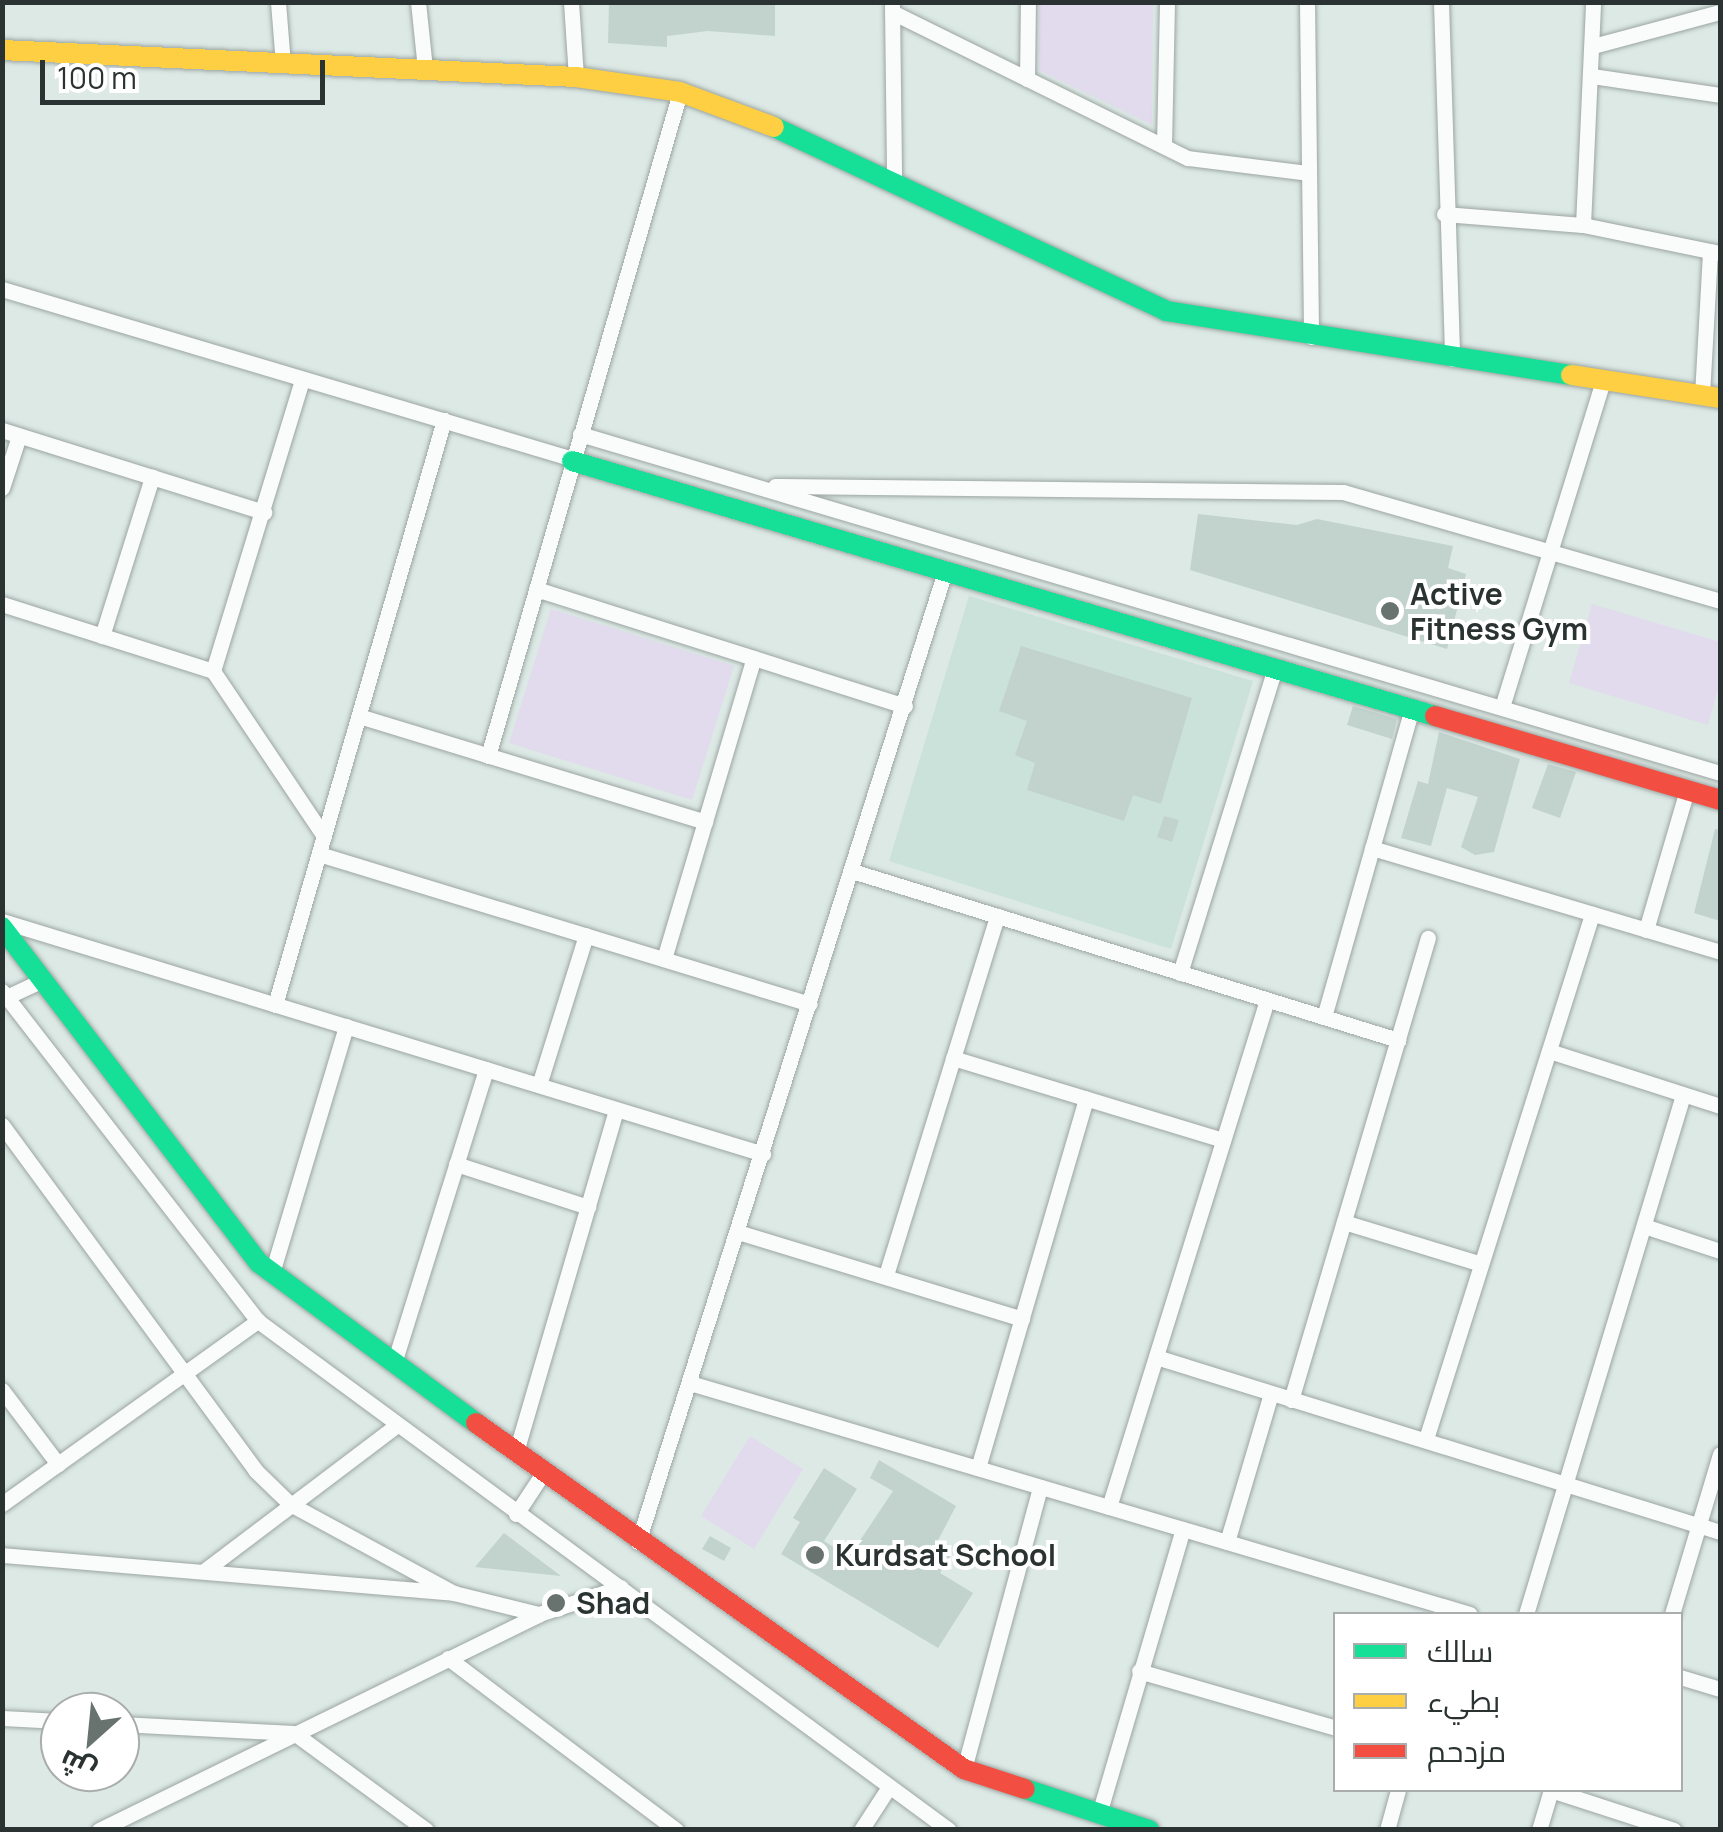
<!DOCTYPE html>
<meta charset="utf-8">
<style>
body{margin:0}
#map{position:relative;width:1723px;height:1832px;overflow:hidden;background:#dce9e5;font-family:Manrope,Cairo,sans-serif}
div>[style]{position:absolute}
.built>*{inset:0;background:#cbe2db}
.green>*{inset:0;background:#e2dbed}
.building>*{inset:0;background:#c2d3ce}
.roads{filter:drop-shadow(0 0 2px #9ca5a2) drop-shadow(0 0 2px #9ca5a2)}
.street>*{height:15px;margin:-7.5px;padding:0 7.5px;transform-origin:7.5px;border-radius:7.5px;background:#fafcfb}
.fast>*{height:20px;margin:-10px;padding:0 10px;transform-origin:10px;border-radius:10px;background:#16e098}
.slow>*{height:20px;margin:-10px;padding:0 10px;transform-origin:10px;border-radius:10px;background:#ffcf43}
.jam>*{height:20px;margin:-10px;padding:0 10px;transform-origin:10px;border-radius:10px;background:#f24e42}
.dots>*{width:28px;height:28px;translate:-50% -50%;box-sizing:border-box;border:5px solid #fff;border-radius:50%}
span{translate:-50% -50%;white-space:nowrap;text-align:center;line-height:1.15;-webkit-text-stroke:8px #fff;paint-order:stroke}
.poi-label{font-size:30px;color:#2a3331;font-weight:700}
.left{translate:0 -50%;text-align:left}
.frame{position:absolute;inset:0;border:5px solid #2a3331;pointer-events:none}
.legend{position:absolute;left:1333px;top:1612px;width:350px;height:180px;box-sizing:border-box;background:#fff;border:2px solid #aaadad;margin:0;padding:12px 18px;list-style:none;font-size:30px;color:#2a3331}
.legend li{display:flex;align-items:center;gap:20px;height:50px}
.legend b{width:50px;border:2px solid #aaadad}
.north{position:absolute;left:40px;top:1692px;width:100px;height:100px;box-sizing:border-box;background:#fff;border:2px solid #aaadad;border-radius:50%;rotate:207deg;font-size:28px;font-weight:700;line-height:40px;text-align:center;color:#2a3331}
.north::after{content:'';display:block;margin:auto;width:35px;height:45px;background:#687370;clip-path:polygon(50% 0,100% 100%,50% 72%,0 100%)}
.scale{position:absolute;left:40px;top:60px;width:285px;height:45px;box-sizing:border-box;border:5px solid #2a3331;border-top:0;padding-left:12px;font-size:30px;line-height:35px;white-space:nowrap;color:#2a3331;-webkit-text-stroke:8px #fff;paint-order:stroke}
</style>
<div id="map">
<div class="built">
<i style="clip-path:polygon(969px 596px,1253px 681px,1171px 949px,889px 861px)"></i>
</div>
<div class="green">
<i style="clip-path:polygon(1039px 3px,1153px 3px,1152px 125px,1039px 70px)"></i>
<i style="clip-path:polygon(1592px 604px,1720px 642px,1720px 682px,1708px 725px,1569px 683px)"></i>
<i style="clip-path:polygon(551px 609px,734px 666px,692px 800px,509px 743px)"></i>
<i style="clip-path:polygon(750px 1436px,803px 1469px,754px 1549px,701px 1516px)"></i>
</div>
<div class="building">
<i style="clip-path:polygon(775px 2px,775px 36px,708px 31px,667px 36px,667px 47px,608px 43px,609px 3px)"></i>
<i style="clip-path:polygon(1198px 514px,1297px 525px,1317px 519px,1453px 546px,1448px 568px,1466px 574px,1447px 649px,1190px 570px)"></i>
<i style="clip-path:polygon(1021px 646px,1192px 698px,1161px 804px,1133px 795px,1124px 821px,1027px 790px,1035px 763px,1015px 755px,1027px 721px,999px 711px)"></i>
<i style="clip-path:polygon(1353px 706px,1397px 719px,1392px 739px,1347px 725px)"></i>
<i style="clip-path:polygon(1439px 732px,1520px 759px,1494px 852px,1475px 855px,1461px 847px,1478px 797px,1447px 788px,1431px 846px,1401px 838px,1418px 781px,1428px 784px)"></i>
<i style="clip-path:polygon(1548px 764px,1576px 772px,1560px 818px,1532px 808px)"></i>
<i style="clip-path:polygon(1164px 816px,1179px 820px,1172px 842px,1157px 837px)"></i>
<i style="clip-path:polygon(1715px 829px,1720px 830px,1720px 921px,1694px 913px)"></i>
<i style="clip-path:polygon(879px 1460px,956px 1506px,935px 1546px,951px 1554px,940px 1573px,973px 1593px,938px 1648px,781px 1554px,800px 1522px,793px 1518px,824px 1468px,857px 1489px,824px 1541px,849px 1557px,893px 1491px,870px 1478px)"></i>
<i style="clip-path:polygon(504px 1533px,561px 1576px,475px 1567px)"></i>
<i style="clip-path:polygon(710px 1536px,731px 1548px,724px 1561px,702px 1549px)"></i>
</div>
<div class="roads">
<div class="street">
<i style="left:278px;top:2px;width:62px;rotate:85.4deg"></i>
<i style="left:418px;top:2px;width:67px;rotate:84deg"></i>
<i style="left:571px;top:2px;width:75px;rotate:86.2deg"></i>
<i style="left:1307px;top:2px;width:335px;rotate:89.3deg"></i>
<i style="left:1441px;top:2px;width:357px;rotate:88.2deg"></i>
<i style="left:892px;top:6px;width:176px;rotate:89.3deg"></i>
<i style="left:892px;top:12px;width:330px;rotate:26.3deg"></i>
<i style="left:1188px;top:158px;width:121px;rotate:7.1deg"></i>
<i style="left:1593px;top:46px;width:131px;rotate:-15deg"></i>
<i style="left:1592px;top:76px;width:129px;rotate:8.4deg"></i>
<i style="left:1027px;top:79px;width:77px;rotate:-89.3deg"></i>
<i style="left:1164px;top:146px;width:144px;rotate:-88.8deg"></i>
<i style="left:1444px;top:214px;width:139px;rotate:4.5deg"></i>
<i style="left:1583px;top:225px;width:140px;rotate:11.6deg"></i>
<i style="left:1583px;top:225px;width:223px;rotate:-87.4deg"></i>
<i style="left:2px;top:289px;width:596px;rotate:16.58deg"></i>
<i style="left:1702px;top:395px;width:144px;rotate:-86.8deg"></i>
<i style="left:2px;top:430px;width:275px;rotate:17.4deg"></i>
<i style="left:580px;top:434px;width:1189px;rotate:16.56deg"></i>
<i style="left:775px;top:486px;width:568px;rotate:0.61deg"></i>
<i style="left:1343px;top:492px;width:392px;rotate:16.1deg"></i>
<i style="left:2px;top:488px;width:55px;rotate:-71.9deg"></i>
<i style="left:536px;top:589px;width:387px;rotate:17.6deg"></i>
<i style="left:2px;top:604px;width:221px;rotate:17.6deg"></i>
<i style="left:213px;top:671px;width:199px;rotate:56.1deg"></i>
<i style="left:102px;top:636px;width:167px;rotate:-72.5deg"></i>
<i style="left:213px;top:671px;width:305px;rotate:-73deg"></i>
<i style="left:1502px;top:707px;width:341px;rotate:-72.8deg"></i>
<i style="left:359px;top:716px;width:362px;rotate:17deg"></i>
<i style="left:488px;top:756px;width:691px;rotate:-73.87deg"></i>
<i style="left:1372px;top:848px;width:363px;rotate:16.6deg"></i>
<i style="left:319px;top:854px;width:513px;rotate:16.99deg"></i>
<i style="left:852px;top:871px;width:572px;rotate:17.2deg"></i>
<i style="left:2px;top:921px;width:796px;rotate:17.02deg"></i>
<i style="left:1646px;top:930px;width:146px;rotate:-73.7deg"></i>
<i style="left:664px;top:959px;width:314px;rotate:-73.4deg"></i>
<i style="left:1180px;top:973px;width:319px;rotate:-72.7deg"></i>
<i style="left:2px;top:991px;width:418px;rotate:52.2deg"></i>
<i style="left:258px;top:1321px;width:858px;rotate:36.38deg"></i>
<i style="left:2px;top:999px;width:45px;rotate:-24.9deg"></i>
<i style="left:275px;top:1005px;width:609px;rotate:-73.89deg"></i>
<i style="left:1324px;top:1017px;width:320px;rotate:-74.1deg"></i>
<i style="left:1549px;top:1051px;width:180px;rotate:17.8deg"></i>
<i style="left:953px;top:1058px;width:282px;rotate:16.9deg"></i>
<i style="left:539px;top:1085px;width:157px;rotate:-72.6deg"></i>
<i style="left:2px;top:1125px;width:428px;rotate:53.7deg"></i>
<i style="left:255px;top:1470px;width:49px;rotate:44.2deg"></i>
<i style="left:290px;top:1504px;width:187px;rotate:28.5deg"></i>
<i style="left:456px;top:1164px;width:139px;rotate:18deg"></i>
<i style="left:1344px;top:1222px;width:143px;rotate:17deg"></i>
<i style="left:1644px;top:1226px;width:80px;rotate:18.2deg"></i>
<i style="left:738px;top:1232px;width:297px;rotate:17deg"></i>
<i style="left:272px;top:1273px;width:258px;rotate:-73.3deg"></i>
<i style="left:886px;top:1275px;width:376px;rotate:-72.8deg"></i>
<i style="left:1156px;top:1357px;width:591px;rotate:17.24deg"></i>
<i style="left:394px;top:1363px;width:308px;rotate:-72.6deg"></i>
<i style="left:690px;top:1383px;width:813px;rotate:16.5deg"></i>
<i style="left:2px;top:1390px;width:93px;rotate:52.9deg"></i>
<i style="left:1291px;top:1400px;width:482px;rotate:-73.5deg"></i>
<i style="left:1426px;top:1439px;width:551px;rotate:-72.45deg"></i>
<i style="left:516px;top:1452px;width:357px;rotate:-73.7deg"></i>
<i style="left:978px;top:1468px;width:385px;rotate:-73.7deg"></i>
<i style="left:2px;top:1504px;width:315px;rotate:-35.6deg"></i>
<i style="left:1109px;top:1507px;width:531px;rotate:-72.69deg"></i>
<i style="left:516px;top:1514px;width:49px;rotate:-56.6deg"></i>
<i style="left:638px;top:1542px;width:1018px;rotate:-72.45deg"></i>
<i style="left:1227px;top:1542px;width:155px;rotate:-73.5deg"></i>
<i style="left:2px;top:1555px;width:454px;rotate:4.8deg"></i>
<i style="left:454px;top:1593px;width:88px;rotate:13.9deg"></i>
<i style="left:204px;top:1571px;width:242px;rotate:-37.1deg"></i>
<i style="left:1526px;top:1614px;width:542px;rotate:-73.17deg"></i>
<i style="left:1672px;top:1614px;width:167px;rotate:-73.3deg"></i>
<i style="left:448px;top:1658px;width:286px;rotate:37deg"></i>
<i style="left:1139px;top:1671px;width:205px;rotate:16.1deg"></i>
<i style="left:1680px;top:1677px;width:42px;rotate:16.7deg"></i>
<i style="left:2px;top:1718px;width:58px;rotate:3deg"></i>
<i style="left:120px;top:1724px;width:174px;rotate:3deg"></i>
<i style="left:294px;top:1733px;width:164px;rotate:36.3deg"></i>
<i style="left:964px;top:1769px;width:292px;rotate:-74.9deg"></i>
<i style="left:1551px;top:1790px;width:129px;rotate:18deg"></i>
<i style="left:1099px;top:1814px;width:297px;rotate:-73.6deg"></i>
<i style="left:99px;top:1830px;width:490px;rotate:-26.1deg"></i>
<i style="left:539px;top:1614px;width:86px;rotate:-18.2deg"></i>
<i style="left:861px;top:1830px;width:48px;rotate:-57deg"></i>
<i style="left:1387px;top:1830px;width:41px;rotate:-74.6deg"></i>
<i style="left:1539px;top:1830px;width:42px;rotate:-73.3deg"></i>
</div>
<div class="fast">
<i style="left:774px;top:127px;width:433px;rotate:25.1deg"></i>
<i style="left:1166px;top:311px;width:410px;rotate:9deg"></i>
<i style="left:572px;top:461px;width:900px;rotate:16.46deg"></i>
<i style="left:2px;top:927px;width:423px;rotate:52.6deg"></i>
<i style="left:259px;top:1263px;width:270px;rotate:36.4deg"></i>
<i style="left:1025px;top:1789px;width:131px;rotate:18.3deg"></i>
</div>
<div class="slow">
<i style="left:2px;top:50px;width:575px;rotate:2.69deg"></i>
<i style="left:576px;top:77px;width:105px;rotate:8.2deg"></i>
<i style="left:680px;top:92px;width:100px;rotate:20.4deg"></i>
<i style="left:1571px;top:375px;width:151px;rotate:8.8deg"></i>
</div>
<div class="jam">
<i style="left:1435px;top:716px;width:297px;rotate:16.4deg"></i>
<i style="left:476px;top:1423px;width:598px;rotate:35.34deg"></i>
<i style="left:964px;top:1769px;width:64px;rotate:18.2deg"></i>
</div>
</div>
<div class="dots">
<i style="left:1390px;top:611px;background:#687370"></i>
<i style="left:815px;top:1555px;background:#687370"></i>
<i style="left:556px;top:1603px;background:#687370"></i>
</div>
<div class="poi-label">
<span class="left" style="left:1410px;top:611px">Active<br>Fitness Gym</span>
<span class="left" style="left:835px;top:1555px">Kurdsat School</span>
<span class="left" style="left:576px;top:1603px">Shad</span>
</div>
<div class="frame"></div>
<ul class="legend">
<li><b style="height:12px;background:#16e098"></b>سالك</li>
<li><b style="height:12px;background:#ffcf43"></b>بطيء</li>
<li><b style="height:12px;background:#f24e42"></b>مزدحم</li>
</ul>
<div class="north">ش</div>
<div class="scale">100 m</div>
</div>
